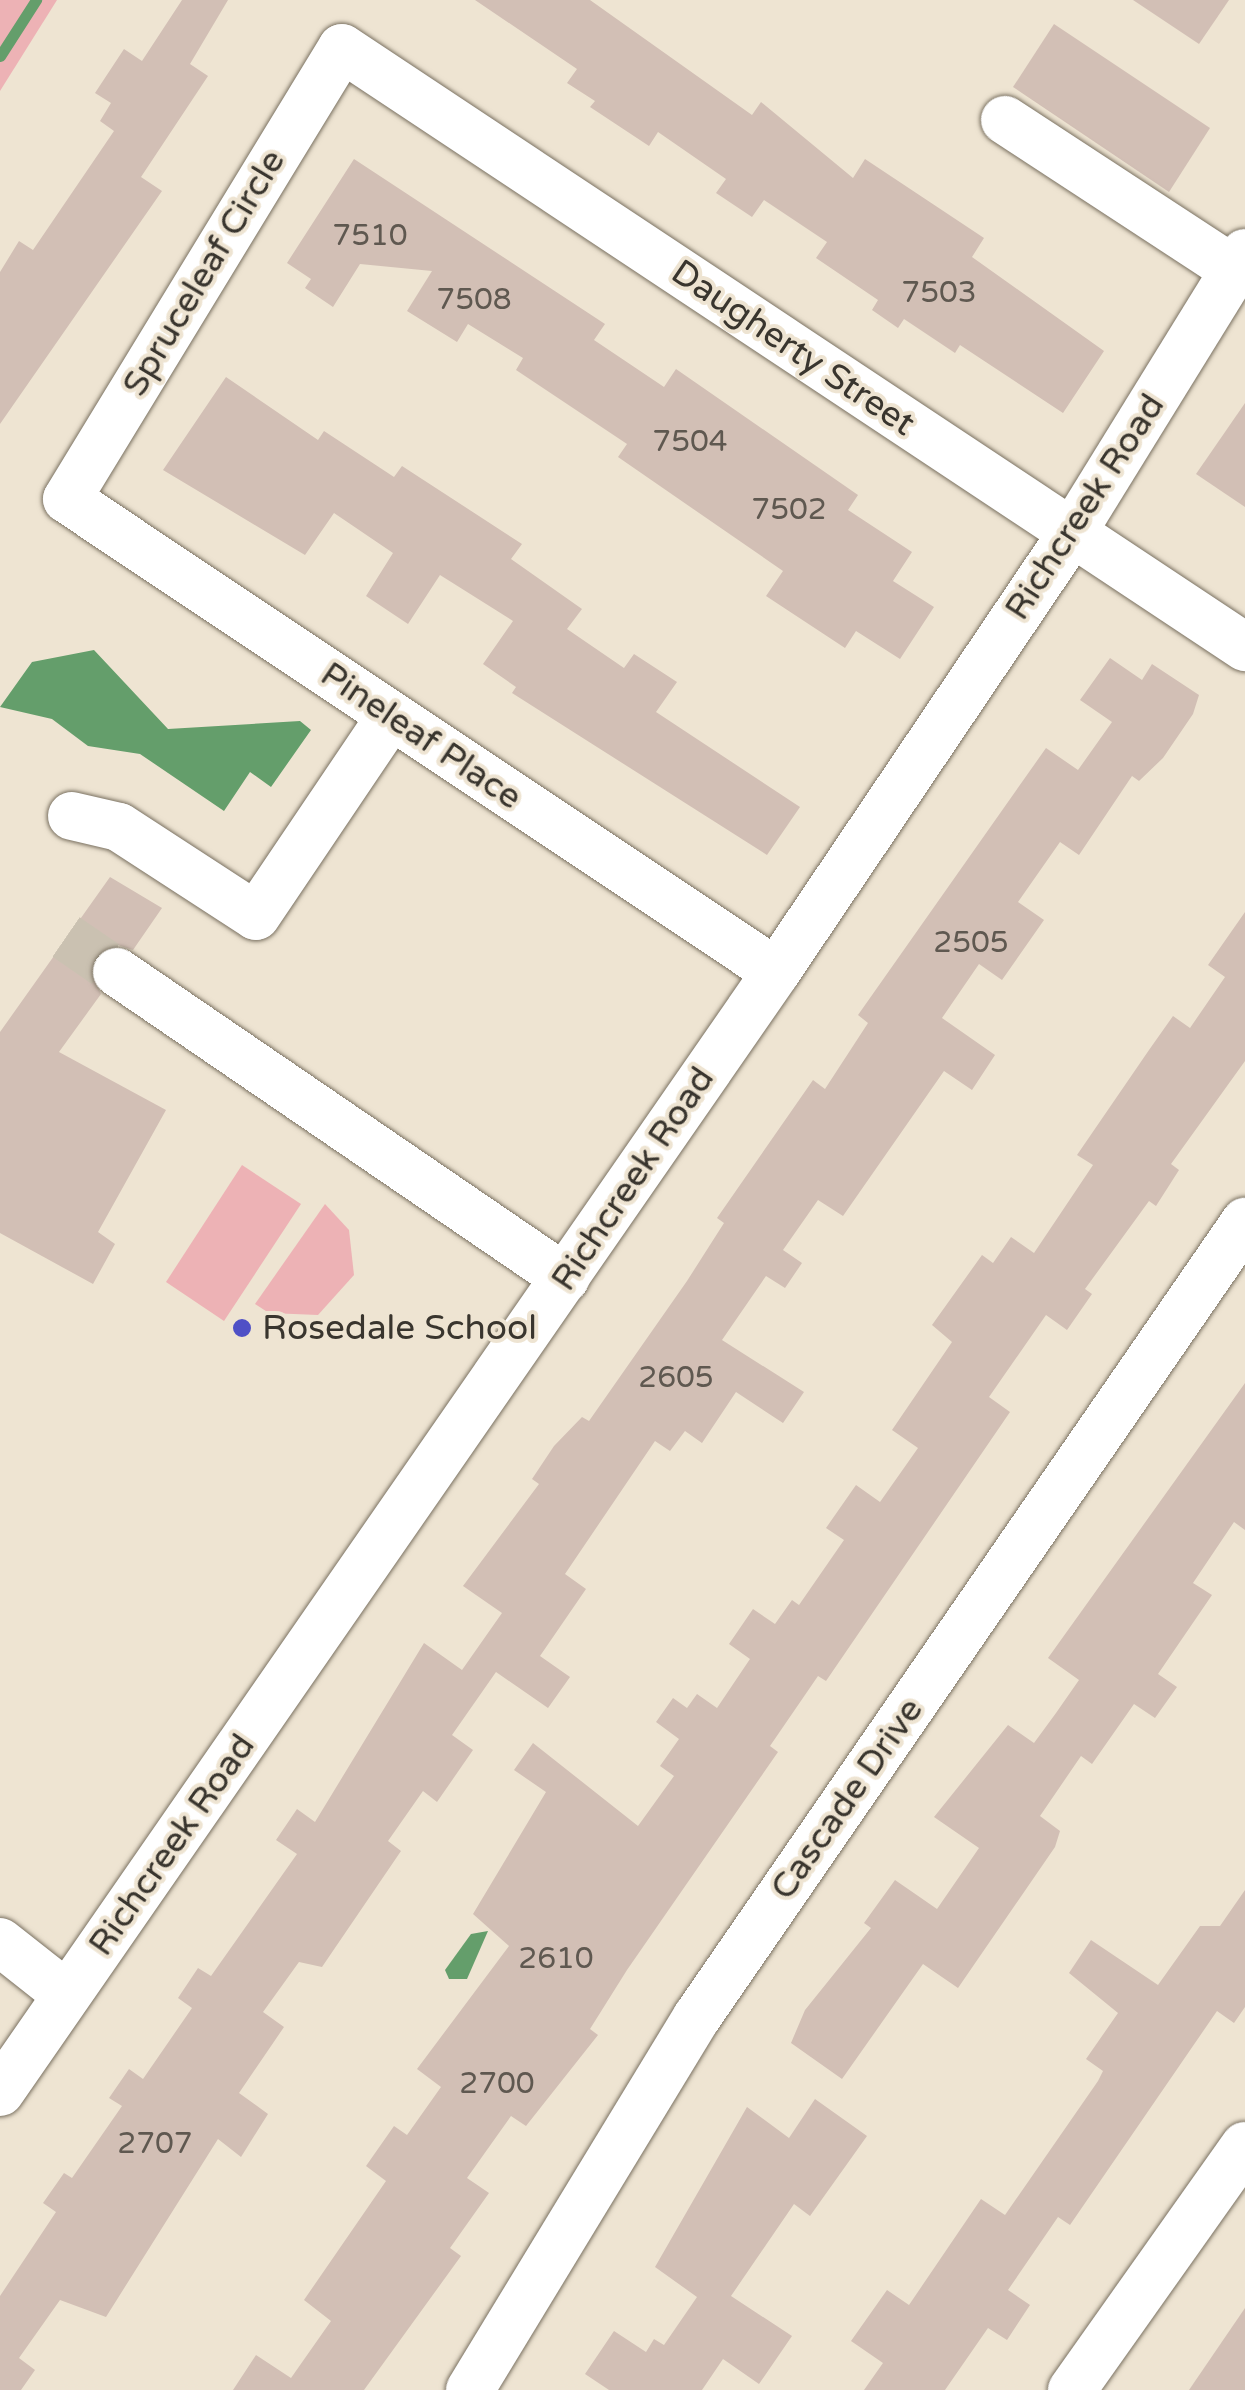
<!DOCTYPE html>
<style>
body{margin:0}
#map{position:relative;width:1245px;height:2390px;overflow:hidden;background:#eee4d2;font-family:"Varela Round",sans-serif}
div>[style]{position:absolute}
.green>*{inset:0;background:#edb2b5}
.water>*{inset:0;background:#649e6b}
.stream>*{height:11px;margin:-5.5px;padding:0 5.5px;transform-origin:5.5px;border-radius:5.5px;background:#649e6b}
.building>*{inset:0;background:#d2bfb5}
.minor-tunnel>*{height:48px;margin-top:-24px;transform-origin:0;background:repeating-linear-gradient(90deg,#cac1b1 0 48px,transparent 0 72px)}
.roads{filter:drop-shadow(0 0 2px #7a7161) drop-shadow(0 0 2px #7a7161)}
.minor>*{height:48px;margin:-24px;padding:0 24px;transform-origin:24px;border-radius:24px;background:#fff}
.dots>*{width:28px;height:28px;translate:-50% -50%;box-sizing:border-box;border:5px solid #eee4d2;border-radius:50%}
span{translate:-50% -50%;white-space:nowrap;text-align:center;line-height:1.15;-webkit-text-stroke:8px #eee4d2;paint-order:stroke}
.number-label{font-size:30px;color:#5f5850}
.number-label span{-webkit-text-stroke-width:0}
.street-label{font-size:35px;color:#39352e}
.poi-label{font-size:35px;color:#39352e}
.left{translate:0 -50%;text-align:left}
</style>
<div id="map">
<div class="green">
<i style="clip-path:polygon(0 0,57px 0,0 91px)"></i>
<i style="clip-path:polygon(242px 1165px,301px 1204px,224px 1321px,166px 1282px)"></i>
<i style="clip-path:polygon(325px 1204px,349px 1230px,354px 1275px,318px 1315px,269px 1313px,255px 1304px)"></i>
</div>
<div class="water">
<i style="clip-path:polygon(94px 650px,168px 729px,300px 721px,311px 730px,271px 787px,250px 772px,224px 811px,140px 754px,88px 746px,52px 719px,0 707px,32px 662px)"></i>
<i style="clip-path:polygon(488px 1931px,467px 1979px,449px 1979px,445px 1970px,471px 1934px)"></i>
</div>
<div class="stream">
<i style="left:0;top:56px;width:67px;rotate:-57.3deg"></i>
</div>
<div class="building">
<i style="clip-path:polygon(182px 0,228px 0,190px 64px,208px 76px,141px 177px,162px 191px,0 424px,0 272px,19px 241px,33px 250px,114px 131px,100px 121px,111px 103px,95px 93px,124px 49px,142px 61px)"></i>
<i style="clip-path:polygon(475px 0,590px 0,752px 115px,761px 102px,853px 178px,865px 159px,984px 238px,972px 257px,1104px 351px,1063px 413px,960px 345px,955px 353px,904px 319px,898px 328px,872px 310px,878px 300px,816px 258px,827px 242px,764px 200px,752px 217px,716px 193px,726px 179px,658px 132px,649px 146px,590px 107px,595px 101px,567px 83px,577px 69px)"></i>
<i style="clip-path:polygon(1133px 0,1229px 0,1199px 44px)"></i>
<i style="clip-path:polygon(1054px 24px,1210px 128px,1169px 192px,1013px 87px)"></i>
<i style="clip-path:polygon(354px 159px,605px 324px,594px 340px,664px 387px,676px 369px,858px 495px,848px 510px,912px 552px,893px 581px,934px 607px,900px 659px,856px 631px,845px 648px,766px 596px,783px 571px,618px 457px,627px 444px,516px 370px,523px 358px,468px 324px,457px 342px,407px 311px,432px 271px,360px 264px,333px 307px,305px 288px,311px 279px,287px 263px)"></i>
<i style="clip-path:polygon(226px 377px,318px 440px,324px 431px,394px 477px,402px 466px,522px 544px,511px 559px,582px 609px,567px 629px,624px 668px,634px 654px,677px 682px,656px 712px,800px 807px,767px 855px,512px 693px,516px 687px,483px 664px,513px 621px,440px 575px,408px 624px,366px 596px,393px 553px,334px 513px,305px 555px,163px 470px)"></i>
<i style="clip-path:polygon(1245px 403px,1245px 507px,1196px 474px)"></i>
<i style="clip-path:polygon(1110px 658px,1142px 680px,1152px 664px,1199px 695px,1193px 714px,1163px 758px,1139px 781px,1132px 776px,1079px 855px,1060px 842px,1018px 902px,1044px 920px,1002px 980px,979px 964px,942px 1018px,995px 1055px,972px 1090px,944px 1071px,843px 1216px,818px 1200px,783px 1250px,802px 1263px,785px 1288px,766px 1276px,722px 1340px,804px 1392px,783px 1423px,736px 1392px,702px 1443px,685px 1431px,670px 1451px,655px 1441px,565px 1574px,586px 1589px,540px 1656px,570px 1677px,548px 1708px,496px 1672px,452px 1735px,473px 1750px,437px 1802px,423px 1791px,388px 1841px,401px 1851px,322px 1967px,299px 1962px,263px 2012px,284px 2027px,239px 2093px,268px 2114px,241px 2157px,218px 2139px,106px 2317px,60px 2300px,19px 2358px,35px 2370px,21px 2390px,0 2390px,0 2296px,56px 2212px,43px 2203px,64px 2173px,72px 2178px,122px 2106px,109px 2098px,129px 2069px,143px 2079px,192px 2008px,178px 1998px,198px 1968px,211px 1976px,297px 1854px,276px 1840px,297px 1809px,315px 1822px,424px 1643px,462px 1670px,502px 1613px,463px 1586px,539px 1484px,532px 1479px,554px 1446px,582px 1417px,589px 1421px,687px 1281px,724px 1223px,717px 1218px,813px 1080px,825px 1089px,868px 1023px,858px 1015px,1046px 748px,1078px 770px,1112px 722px,1080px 700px)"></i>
<i style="clip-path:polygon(110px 877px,162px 908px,133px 950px,118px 945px,95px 956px,90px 971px,101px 994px,59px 1052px,166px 1110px,98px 1232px,115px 1244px,93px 1284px,0 1233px,0 1032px)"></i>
<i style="clip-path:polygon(1245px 912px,1245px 1061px,1171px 1164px,1179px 1170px,1156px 1206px,1149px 1201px,1085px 1289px,1092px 1294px,1067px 1330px,1046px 1315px,989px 1397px,1010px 1412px,826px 1681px,818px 1676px,770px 1746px,778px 1752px,627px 1970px,590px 2029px,598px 2035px,526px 2126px,511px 2116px,467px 2178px,489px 2193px,450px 2248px,461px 2256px,364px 2390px,233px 2390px,256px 2355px,291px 2378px,331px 2321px,304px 2300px,386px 2181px,366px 2166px,394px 2126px,407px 2135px,441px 2087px,417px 2069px,509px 1946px,473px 1914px,546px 1792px,514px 1770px,533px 1743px,638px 1826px,674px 1776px,660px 1766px,679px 1739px,656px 1722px,673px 1698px,687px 1708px,697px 1694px,717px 1708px,750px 1659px,729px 1644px,753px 1609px,775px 1624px,792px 1600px,799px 1605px,844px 1540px,826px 1528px,856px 1485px,880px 1502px,918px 1448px,892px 1430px,952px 1342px,932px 1325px,982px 1255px,993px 1263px,1011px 1237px,1034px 1253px,1093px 1165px,1077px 1155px,1149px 1050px,1173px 1016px,1190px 1028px,1225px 977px,1208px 965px)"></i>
<i style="clip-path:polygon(1245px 1383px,1245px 1530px,1234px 1522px,1193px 1583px,1212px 1595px,1158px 1674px,1177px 1687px,1155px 1718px,1134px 1704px,1092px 1764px,1081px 1756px,1040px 1816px,1060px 1831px,1055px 1847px,958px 1988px,923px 1964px,842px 2079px,791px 2043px,805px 2010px,871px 1928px,864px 1923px,895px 1880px,937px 1909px,979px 1848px,934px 1817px,1008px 1725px,1034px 1743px,1056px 1713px,1079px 1680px,1048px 1658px)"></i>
<i style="clip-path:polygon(1245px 1890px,1245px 2007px,1234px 2023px,1217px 2011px,1070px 2225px,1058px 2217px,1008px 2290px,1030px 2305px,1007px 2340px,988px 2328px,945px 2390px,864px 2390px,883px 2363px,851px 2341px,887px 2290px,909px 2305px,981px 2199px,1005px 2215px,1098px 2081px,1103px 2071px,1086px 2059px,1118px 2013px,1069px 1973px,1091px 1940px,1158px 1985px,1200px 1926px,1220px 1926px)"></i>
<i style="clip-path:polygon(815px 2099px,867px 2136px,810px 2216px,794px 2204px,731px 2296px,792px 2336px,759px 2384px,723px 2359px,702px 2390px,609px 2390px,585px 2374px,614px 2331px,646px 2352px,654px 2339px,664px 2345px,697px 2297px,655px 2267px,747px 2107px,789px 2138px)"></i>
<i style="clip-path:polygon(1245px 2308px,1245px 2390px,1189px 2390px)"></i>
</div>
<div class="minor-tunnel">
<i style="left:66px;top:937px;width:62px;rotate:34.5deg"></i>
</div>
<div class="roads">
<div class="minor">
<i style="left:1005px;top:120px;width:274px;rotate:33.2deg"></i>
<i style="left:72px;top:816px;width:48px;rotate:13.2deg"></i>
<i style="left:119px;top:827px;width:163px;rotate:33deg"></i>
<i style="left:256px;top:916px;width:241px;rotate:-56deg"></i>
<i style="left:117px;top:972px;width:543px;rotate:34.33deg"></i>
<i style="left:776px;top:972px;width:852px;rotate:-146.29deg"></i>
<i style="left:67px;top:499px;width:528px;rotate:-58.63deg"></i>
<i style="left:342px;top:48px;width:1084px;rotate:33.56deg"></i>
<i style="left:0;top:1942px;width:85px;rotate:38.3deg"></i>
<i style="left:0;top:2092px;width:1363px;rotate:-55.28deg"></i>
<i style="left:776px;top:972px;width:529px;rotate:-56.01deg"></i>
<i style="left:1072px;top:533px;width:329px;rotate:-58.3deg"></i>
<i style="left:470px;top:2390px;width:437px;rotate:-58.7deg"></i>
<i style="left:697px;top:2017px;width:966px;rotate:-55.42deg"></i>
<i style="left:1072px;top:2390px;width:299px;rotate:-54.7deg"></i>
</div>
</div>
<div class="dots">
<i style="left:242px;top:1328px;background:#4f50c6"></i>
</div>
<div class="number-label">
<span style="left:370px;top:236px">7510</span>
<span style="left:939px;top:293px">7503</span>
<span style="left:474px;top:300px">7508</span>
<span style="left:690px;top:442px">7504</span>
<span style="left:789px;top:510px">7502</span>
<span style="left:971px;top:943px">2505</span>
<span style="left:676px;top:1378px">2605</span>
<span style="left:556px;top:1959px">2610</span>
<span style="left:497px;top:2084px">2700</span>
<span style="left:155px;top:2144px">2707</span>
</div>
<div class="street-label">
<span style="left:204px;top:273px;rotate:-59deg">Spruceleaf Circle</span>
<span style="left:793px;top:348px;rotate:34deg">Daugherty Street</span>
<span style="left:1085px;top:507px;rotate:-57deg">Richcreek Road</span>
<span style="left:421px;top:736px;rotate:34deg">Pineleaf Place</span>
<span style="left:633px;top:1179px;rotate:-56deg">Richcreek Road</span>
<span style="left:847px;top:1799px;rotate:-55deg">Cascade Drive</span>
<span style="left:172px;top:1845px;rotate:-55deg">Richcreek Road</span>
</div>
<div class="poi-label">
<span class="left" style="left:262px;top:1328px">Rosedale School</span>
</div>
</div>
